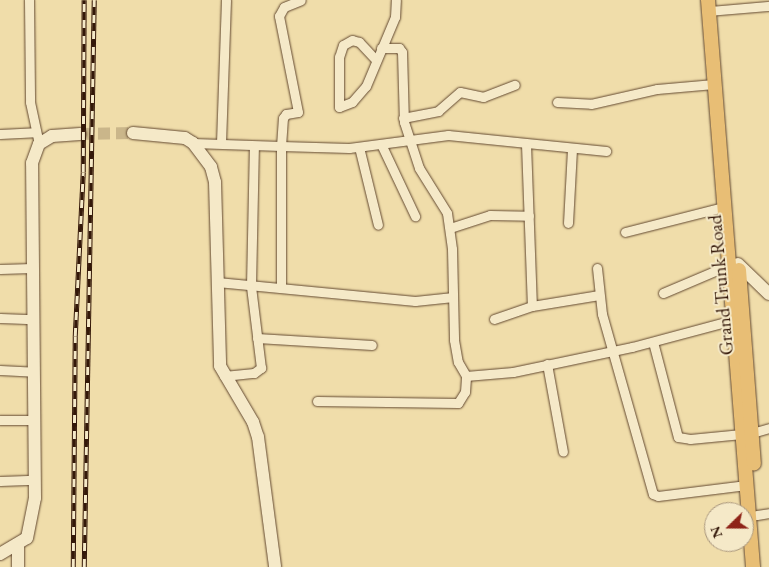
<!DOCTYPE html>
<style>
body{margin:0}
#map{position:relative;width:769px;height:567px;overflow:hidden;background:#f0ddaa;font-family:"EB Garamond",serif}
div>[style]{position:absolute}
.secondary-tunnel>*{height:12px;margin-top:-6px;transform-origin:0;background:repeating-linear-gradient(90deg,#cab68a 0 12px,transparent 0 18px)}
.roads{filter:drop-shadow(0 0 1px #634931) drop-shadow(0 0 1px #634931)}
.street>*{height:9px;margin:-4.5px;padding:0 4.5px;transform-origin:4.5px;border-radius:4.5px;background:#f5e9c8}
.secondary>*{height:12px;margin:-6px;padding:0 6px;transform-origin:6px;border-radius:6px;background:#f5e9c8}
.primary>*{height:14px;margin:-7px;padding:0 7px;transform-origin:7px;border-radius:7px;background:#e8be75}
.rail>*{height:4.5px;margin-top:-2.25px;transform-origin:0;background:repeating-linear-gradient(90deg,#f5e9c8 0 8px,#341809 0 16px);box-sizing:border-box;border-block:1px solid #341809}
span{translate:-50% -50%;white-space:nowrap;text-align:center;line-height:1.15;-webkit-text-stroke:4px #f5e9c8;paint-order:stroke}
.street-label{font-size:19px;color:#341809}
.north{position:absolute;left:704px;top:502px;width:50px;height:50px;box-sizing:border-box;background:#f5e9c8;border:1px solid #a8957c;border-radius:50%;rotate:248deg;font-size:14px;font-weight:700;line-height:20px;text-align:center;color:#341809}
.north::after{content:'';display:block;margin:auto;width:18px;height:22px;background:#8f2418;clip-path:polygon(50% 0,100% 100%,50% 72%,0 100%)}
</style>
<div id="map">
<div class="secondary-tunnel">
<i style="left:80px;top:134px;width:53px;rotate:-1.1deg"></i>
</div>
<div class="roads">
<div class="street">
<i style="left:29px;top:0;width:102px;rotate:89.4deg"></i>
<i style="left:30px;top:102px;width:43px;rotate:77.9deg"></i>
<i style="left:709px;top:11px;width:60px;rotate:-4.8deg"></i>
<i style="left:381px;top:48px;width:18px"></i>
<i style="left:399px;top:48px;width:5px;rotate:53deg"></i>
<i style="left:402px;top:52px;width:70px;rotate:88.4deg"></i>
<i style="left:404px;top:122px;width:48px;rotate:71.9deg"></i>
<i style="left:419px;top:168px;width:53px;rotate:58.1deg"></i>
<i style="left:447px;top:213px;width:36px;rotate:82deg"></i>
<i style="left:452px;top:249px;width:91px;rotate:88.7deg"></i>
<i style="left:454px;top:340px;width:22px;rotate:80deg"></i>
<i style="left:458px;top:362px;width:16px;rotate:60deg"></i>
<i style="left:466px;top:376px;width:47px;rotate:-4.9deg"></i>
<i style="left:513px;top:372px;width:122px;rotate:-11.9deg"></i>
<i style="left:632px;top:347px;width:105px;rotate:-15deg"></i>
<i style="left:376px;top:60px;width:25px;rotate:-133deg"></i>
<i style="left:359px;top:42px;width:7px;rotate:-164deg"></i>
<i style="left:352px;top:40px;width:10px;rotate:151deg"></i>
<i style="left:343px;top:45px;width:13px;rotate:108deg"></i>
<i style="left:339px;top:57px;width:50px;rotate:90deg"></i>
<i style="left:339px;top:107px;width:14px;rotate:-21deg"></i>
<i style="left:352px;top:102px;width:21px;rotate:-49deg"></i>
<i style="left:366px;top:86px;width:75px;rotate:-67.2deg"></i>
<i style="left:395px;top:17px;width:17px;rotate:-87deg"></i>
<i style="left:557px;top:102px;width:34px;rotate:3deg"></i>
<i style="left:591px;top:104px;width:68px;rotate:-12.8deg"></i>
<i style="left:657px;top:89px;width:57px;rotate:-5deg"></i>
<i style="left:403px;top:118px;width:36px;rotate:-11deg"></i>
<i style="left:438px;top:111px;width:29px;rotate:-41deg"></i>
<i style="left:460px;top:92px;width:24px;rotate:12deg"></i>
<i style="left:483px;top:97px;width:34px;rotate:-21deg"></i>
<i style="left:0;top:134px;width:35px;rotate:-3deg"></i>
<i style="left:193px;top:143px;width:88px;rotate:2deg"></i>
<i style="left:281px;top:146px;width:28px;rotate:-86deg"></i>
<i style="left:283px;top:118px;width:5px;rotate:-53deg"></i>
<i style="left:286px;top:114px;width:12px;rotate:-9deg"></i>
<i style="left:298px;top:112px;width:98px;rotate:-101.2deg"></i>
<i style="left:279px;top:16px;width:10px;rotate:-61deg"></i>
<i style="left:284px;top:7px;width:18px;rotate:-22deg"></i>
<i style="left:221px;top:143px;width:143px;rotate:-88deg"></i>
<i style="left:381px;top:144px;width:80px;rotate:64.7deg"></i>
<i style="left:526px;top:144px;width:162px;rotate:87.9deg"></i>
<i style="left:359px;top:147px;width:80px;rotate:76.3deg"></i>
<i style="left:568px;top:223px;width:75px;rotate:-86.9deg"></i>
<i style="left:450px;top:228px;width:42px;rotate:-18deg"></i>
<i style="left:490px;top:215px;width:39px;rotate:1deg"></i>
<i style="left:625px;top:232px;width:102px;rotate:-14.2deg"></i>
<i style="left:597px;top:268px;width:46px;rotate:83.8deg"></i>
<i style="left:602px;top:314px;width:187px;rotate:74.2deg"></i>
<i style="left:653px;top:494px;width:5px;rotate:22deg"></i>
<i style="left:658px;top:496px;width:89px;rotate:-7.1deg"></i>
<i style="left:0;top:269px;width:32px;rotate:-2deg"></i>
<i style="left:217px;top:282px;width:199px;rotate:5.5deg"></i>
<i style="left:415px;top:301px;width:36px;rotate:-6deg"></i>
<i style="left:281px;top:288px;width:142px;rotate:-90deg"></i>
<i style="left:281px;top:146px;width:68px;rotate:1.7deg"></i>
<i style="left:349px;top:148px;width:100px;rotate:-7.5deg"></i>
<i style="left:448px;top:135px;width:159px;rotate:5.8deg"></i>
<i style="left:663px;top:293px;width:72px;rotate:-23deg"></i>
<i style="left:0;top:318px;width:33px;rotate:2deg"></i>
<i style="left:494px;top:319px;width:40px;rotate:-18.9deg"></i>
<i style="left:532px;top:306px;width:68px;rotate:-9.3deg"></i>
<i style="left:257px;top:338px;width:115px;rotate:3.5deg"></i>
<i style="left:653px;top:342px;width:98px;rotate:75.3deg"></i>
<i style="left:678px;top:437px;width:12px;rotate:9deg"></i>
<i style="left:690px;top:439px;width:52px;rotate:-5.5deg"></i>
<i style="left:547px;top:364px;width:89px;rotate:79.7deg"></i>
<i style="left:0;top:370px;width:34px;rotate:3deg"></i>
<i style="left:224px;top:376px;width:30px;rotate:-6deg"></i>
<i style="left:254px;top:373px;width:9px;rotate:-36deg"></i>
<i style="left:261px;top:368px;width:83px;rotate:-97deg"></i>
<i style="left:251px;top:286px;width:139px;rotate:-88.8deg"></i>
<i style="left:317px;top:401px;width:141px;rotate:0.8deg"></i>
<i style="left:458px;top:403px;width:13px;rotate:-58deg"></i>
<i style="left:465px;top:392px;width:16px;rotate:-86deg"></i>
<i style="left:0;top:420px;width:33px"></i>
<i style="left:752px;top:433px;width:18px;rotate:-16deg"></i>
<i style="left:0;top:481px;width:34px;rotate:-2deg"></i>
<i style="left:757px;top:515px;width:12px;rotate:-9deg"></i>
</div>
<div class="secondary">
<i style="left:133px;top:133px;width:52px;rotate:5.5deg"></i>
<i style="left:185px;top:138px;width:9px;rotate:32deg"></i>
<i style="left:193px;top:143px;width:30px;rotate:53deg"></i>
<i style="left:211px;top:167px;width:16px;rotate:75deg"></i>
<i style="left:215px;top:182px;width:184px;rotate:88.4deg"></i>
<i style="left:220px;top:366px;width:65px;rotate:59.5deg"></i>
<i style="left:253px;top:422px;width:16px;rotate:72deg"></i>
<i style="left:258px;top:437px;width:131px;rotate:82.5deg"></i>
<i style="left:738px;top:264px;width:43px;rotate:44.1deg"></i>
<i style="left:0;top:554px;width:31px;rotate:-31deg"></i>
<i style="left:27px;top:538px;width:41px;rotate:-78.7deg"></i>
<i style="left:35px;top:498px;width:335px;rotate:-90.5deg"></i>
<i style="left:32px;top:163px;width:20px;rotate:-70deg"></i>
<i style="left:39px;top:144px;width:15px;rotate:-32deg"></i>
<i style="left:52px;top:136px;width:28px;rotate:-4deg"></i>
<i style="left:18px;top:567px;width:21px;rotate:-90deg"></i>
</div>
<div class="primary">
<i style="left:708px;top:0;width:569px;rotate:85.46deg"></i>
<i style="left:739px;top:270px;width:194px;rotate:85.6deg"></i>
</div>
</div>
<div class="rail">
<i style="left:73px;top:567px;width:231px;rotate:-89.5deg"></i>
<i style="left:75px;top:336px;width:164px;rotate:-87.2deg"></i>
<i style="left:83px;top:172px;width:172px;rotate:-89.7deg"></i>
<i style="left:84px;top:567px;width:567px;rotate:-88.99deg"></i>
</div>
<div class="street-label">
<span style="left:721px;top:285px;rotate:-95deg">Grand Trunk Road</span>
</div>
<div class="north">N</div>
</div>
